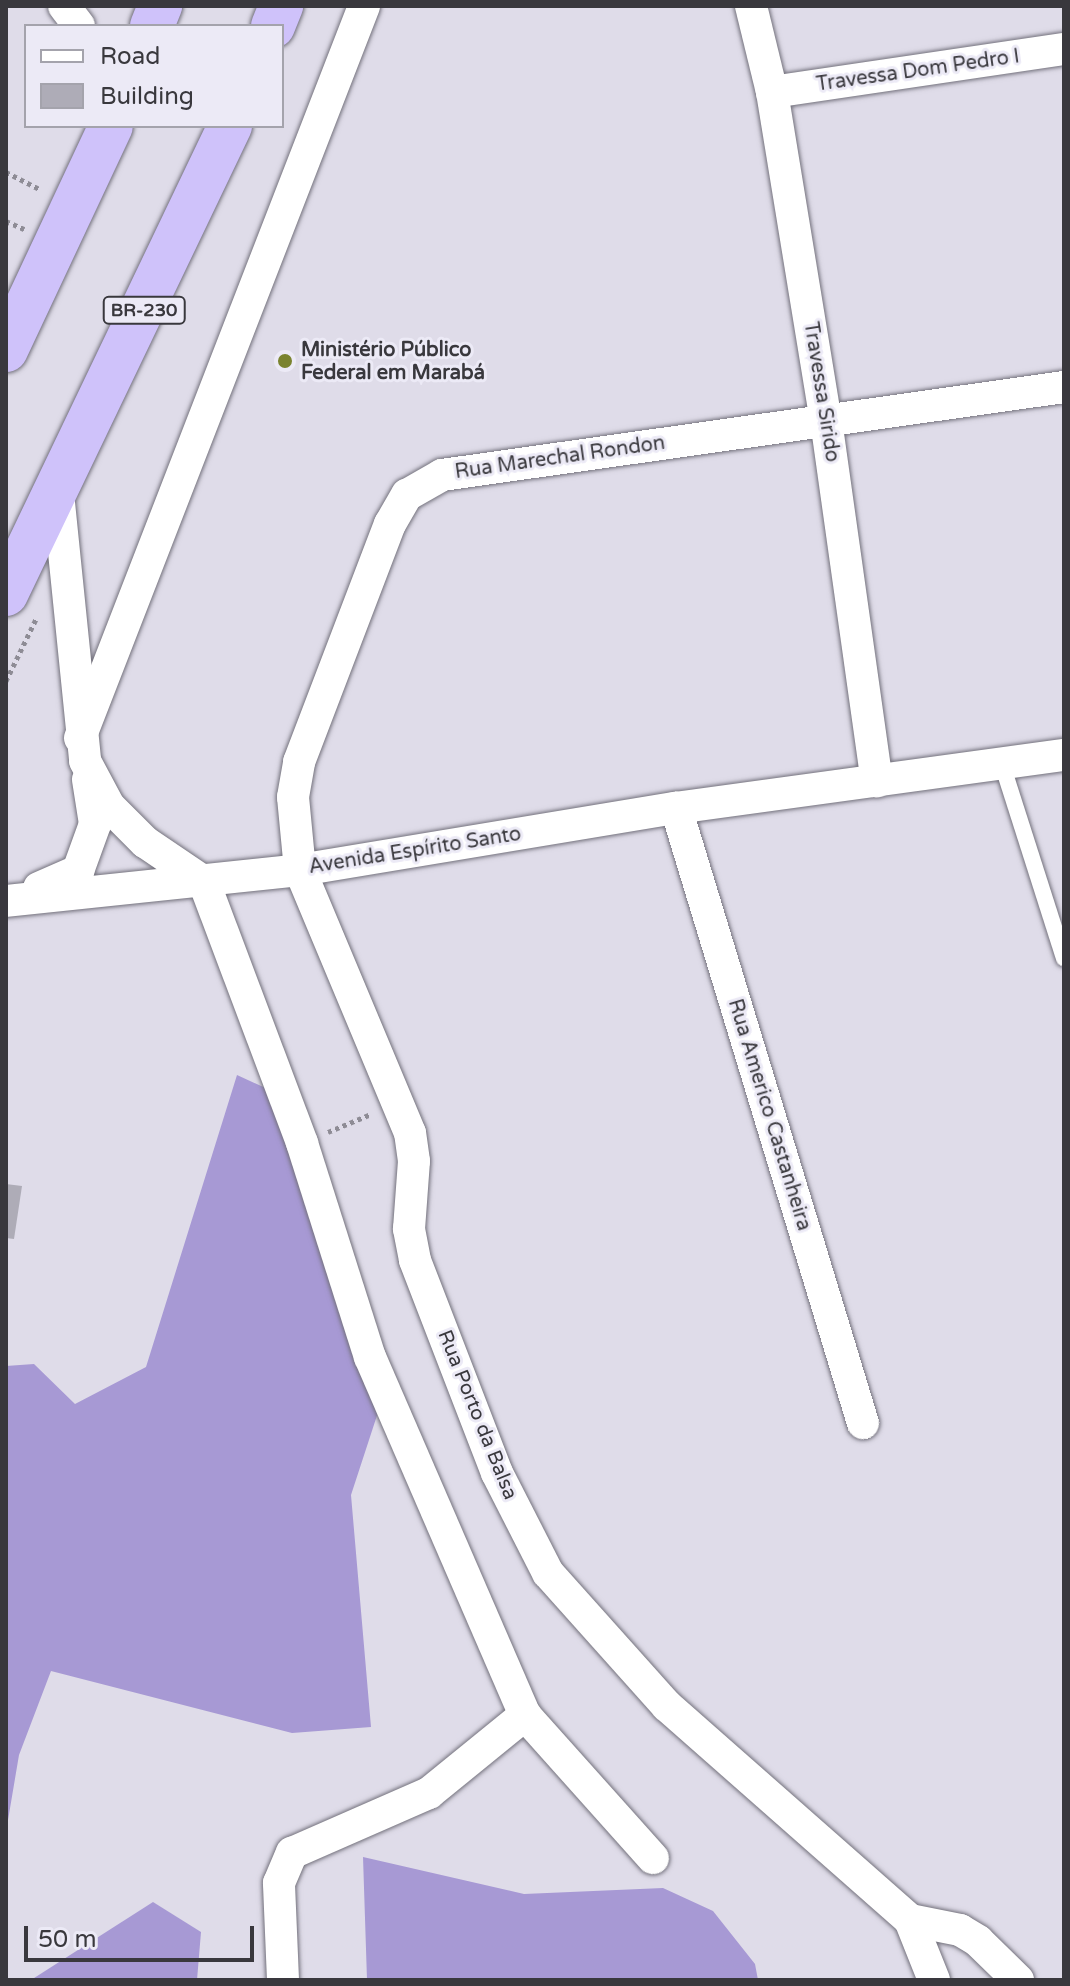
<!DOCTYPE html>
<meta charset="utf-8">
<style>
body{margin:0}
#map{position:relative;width:1070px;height:1986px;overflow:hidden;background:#dfdce9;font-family:"Varela Round",sans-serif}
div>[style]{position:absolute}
.forest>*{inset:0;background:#a799d4}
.building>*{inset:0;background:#aeacb7}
.path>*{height:5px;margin-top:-2.5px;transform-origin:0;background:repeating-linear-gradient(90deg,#8e8c95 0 4px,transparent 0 8px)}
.roads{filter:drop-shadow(0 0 2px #73717c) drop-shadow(0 0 2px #73717c)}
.service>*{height:16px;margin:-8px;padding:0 8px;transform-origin:8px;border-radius:8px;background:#fff}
.minor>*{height:32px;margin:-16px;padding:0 16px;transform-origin:16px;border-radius:16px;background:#fff}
.trunk>*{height:44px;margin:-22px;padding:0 22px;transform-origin:22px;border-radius:22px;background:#cfc2fa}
.dots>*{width:22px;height:22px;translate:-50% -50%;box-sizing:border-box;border:4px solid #eceaf6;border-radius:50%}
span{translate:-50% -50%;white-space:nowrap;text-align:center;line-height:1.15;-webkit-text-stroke:6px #eceaf6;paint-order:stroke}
.shield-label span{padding:2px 6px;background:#eceaf6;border:2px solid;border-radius:6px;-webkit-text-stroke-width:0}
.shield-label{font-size:18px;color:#39383d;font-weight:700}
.street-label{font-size:20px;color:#39383d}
.poi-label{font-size:20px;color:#39383d;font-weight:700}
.left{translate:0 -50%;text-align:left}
.frame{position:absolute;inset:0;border:8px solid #39383d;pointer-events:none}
.legend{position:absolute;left:24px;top:24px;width:260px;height:104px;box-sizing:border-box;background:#eceaf6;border:2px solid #a4a3ac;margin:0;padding:10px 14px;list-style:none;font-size:24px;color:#39383d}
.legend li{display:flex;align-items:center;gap:16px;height:40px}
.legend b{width:40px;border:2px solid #a4a3ac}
.scale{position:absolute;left:24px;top:1926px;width:230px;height:36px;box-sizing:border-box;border:4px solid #39383d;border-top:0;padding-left:10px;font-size:24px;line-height:28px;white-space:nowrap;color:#39383d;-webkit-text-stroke:6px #eceaf6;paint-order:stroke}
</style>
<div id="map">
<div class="forest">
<i style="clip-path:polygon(237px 1075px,285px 1097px,385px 1391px,351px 1495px,371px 1727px,292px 1733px,51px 1671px,19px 1755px,6px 1832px,6px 1366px,34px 1364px,75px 1404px,146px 1367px)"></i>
<i style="clip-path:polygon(363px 1857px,524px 1894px,663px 1888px,713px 1911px,755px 1964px,758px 1980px,367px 1980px)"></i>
<i style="clip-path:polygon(153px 1902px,201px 1932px,197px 1980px,31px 1980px)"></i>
</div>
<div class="building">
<i style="clip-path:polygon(6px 1184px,22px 1186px,14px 1239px,6px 1238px)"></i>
</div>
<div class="path">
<i style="left:6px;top:7px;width:1px;rotate:-90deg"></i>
<i style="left:6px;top:172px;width:38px;rotate:27deg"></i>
<i style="left:6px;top:221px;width:20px;rotate:24deg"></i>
<i style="left:6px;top:681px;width:71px;rotate:-64.2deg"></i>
<i style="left:328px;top:1132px;width:47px;rotate:-22.7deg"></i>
</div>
<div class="roads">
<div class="service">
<i style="left:1002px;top:764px;width:204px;rotate:72.3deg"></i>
</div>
<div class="minor">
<i style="left:64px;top:6px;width:25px;rotate:53deg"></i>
<i style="left:751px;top:6px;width:89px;rotate:76.3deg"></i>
<i style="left:772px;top:92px;width:332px;rotate:80.7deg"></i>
<i style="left:826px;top:420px;width:365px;rotate:82deg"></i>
<i style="left:772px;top:92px;width:295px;rotate:-8.4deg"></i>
<i style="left:58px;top:493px;width:269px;rotate:84.2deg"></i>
<i style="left:85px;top:761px;width:51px;rotate:61.9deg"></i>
<i style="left:109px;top:806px;width:51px;rotate:45deg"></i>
<i style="left:145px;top:842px;width:71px;rotate:34.1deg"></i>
<i style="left:80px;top:738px;width:785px;rotate:-68.79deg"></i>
<i style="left:676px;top:808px;width:643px;rotate:73.09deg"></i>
<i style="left:204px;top:882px;width:279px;rotate:69.4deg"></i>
<i style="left:302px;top:1143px;width:225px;rotate:72.4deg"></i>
<i style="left:370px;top:1357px;width:390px;rotate:66.6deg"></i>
<i style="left:525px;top:1715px;width:192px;rotate:48.2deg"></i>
<i style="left:39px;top:888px;width:43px;rotate:-23.6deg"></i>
<i style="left:78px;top:871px;width:50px;rotate:-70.1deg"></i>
<i style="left:95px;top:824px;width:45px;rotate:-99deg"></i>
<i style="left:6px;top:901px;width:296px;rotate:-6deg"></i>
<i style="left:300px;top:870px;width:381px;rotate:-9.4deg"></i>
<i style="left:676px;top:808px;width:392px;rotate:-7.8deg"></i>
<i style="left:910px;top:1920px;width:51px;rotate:11.3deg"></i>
<i style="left:960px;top:1930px;width:21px;rotate:31deg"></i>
<i style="left:978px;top:1941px;width:56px;rotate:44.3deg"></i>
<i style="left:283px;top:1980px;width:97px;rotate:-92.4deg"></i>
<i style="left:279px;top:1883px;width:33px;rotate:-67deg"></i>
<i style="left:292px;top:1853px;width:150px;rotate:-23.7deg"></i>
<i style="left:429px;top:1793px;width:124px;rotate:-39.1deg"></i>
<i style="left:934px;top:1980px;width:65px;rotate:-111.8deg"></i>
<i style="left:910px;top:1920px;width:324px;rotate:-138.6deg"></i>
<i style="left:667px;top:1706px;width:178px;rotate:-131.8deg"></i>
<i style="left:548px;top:1573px;width:112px;rotate:-117deg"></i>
<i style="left:497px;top:1473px;width:228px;rotate:-111.1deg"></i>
<i style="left:415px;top:1260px;width:32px;rotate:-101deg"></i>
<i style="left:409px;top:1229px;width:68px;rotate:-85.8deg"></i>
<i style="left:414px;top:1161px;width:28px;rotate:-98deg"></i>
<i style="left:410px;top:1133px;width:285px;rotate:-112.7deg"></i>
<i style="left:300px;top:870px;width:73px;rotate:-95.5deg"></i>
<i style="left:293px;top:797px;width:36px;rotate:-80deg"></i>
<i style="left:299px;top:762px;width:255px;rotate:-69.1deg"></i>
<i style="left:390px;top:524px;width:34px;rotate:-60deg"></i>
<i style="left:407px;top:495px;width:40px;rotate:-29.7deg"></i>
<i style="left:442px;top:475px;width:628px;rotate:-8.05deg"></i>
</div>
<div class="trunk">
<i style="left:152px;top:26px;width:22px;rotate:-68deg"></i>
<i style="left:273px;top:26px;width:22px;rotate:-68deg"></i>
<i style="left:6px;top:350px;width:247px;rotate:-64.9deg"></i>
<i style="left:6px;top:594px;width:519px;rotate:-64.42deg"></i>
</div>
</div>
<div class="dots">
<i style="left:285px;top:361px;background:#7a832f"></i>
</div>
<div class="shield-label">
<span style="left:144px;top:310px">BR-230</span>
</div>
<div class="street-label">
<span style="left:918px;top:71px;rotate:-8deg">Travessa Dom Pedro I</span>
<span style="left:821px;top:392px;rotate:81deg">Travessa Sirido</span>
<span style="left:560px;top:458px;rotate:-8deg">Rua Marechal Rondon</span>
<span style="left:415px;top:851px;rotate:-9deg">Avenida Espírito Santo</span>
<span style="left:769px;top:1115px;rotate:73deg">Rua Americo Castanheira</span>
<span style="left:477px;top:1415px;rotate:68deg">Rua Porto da Balsa</span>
</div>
<div class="poi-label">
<span class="left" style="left:301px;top:362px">Ministério Público<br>Federal em Marabá</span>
</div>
<div class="frame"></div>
<ul class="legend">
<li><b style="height:10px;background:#fff"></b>Road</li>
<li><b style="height:22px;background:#aeacb7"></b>Building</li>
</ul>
<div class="scale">50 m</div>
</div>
